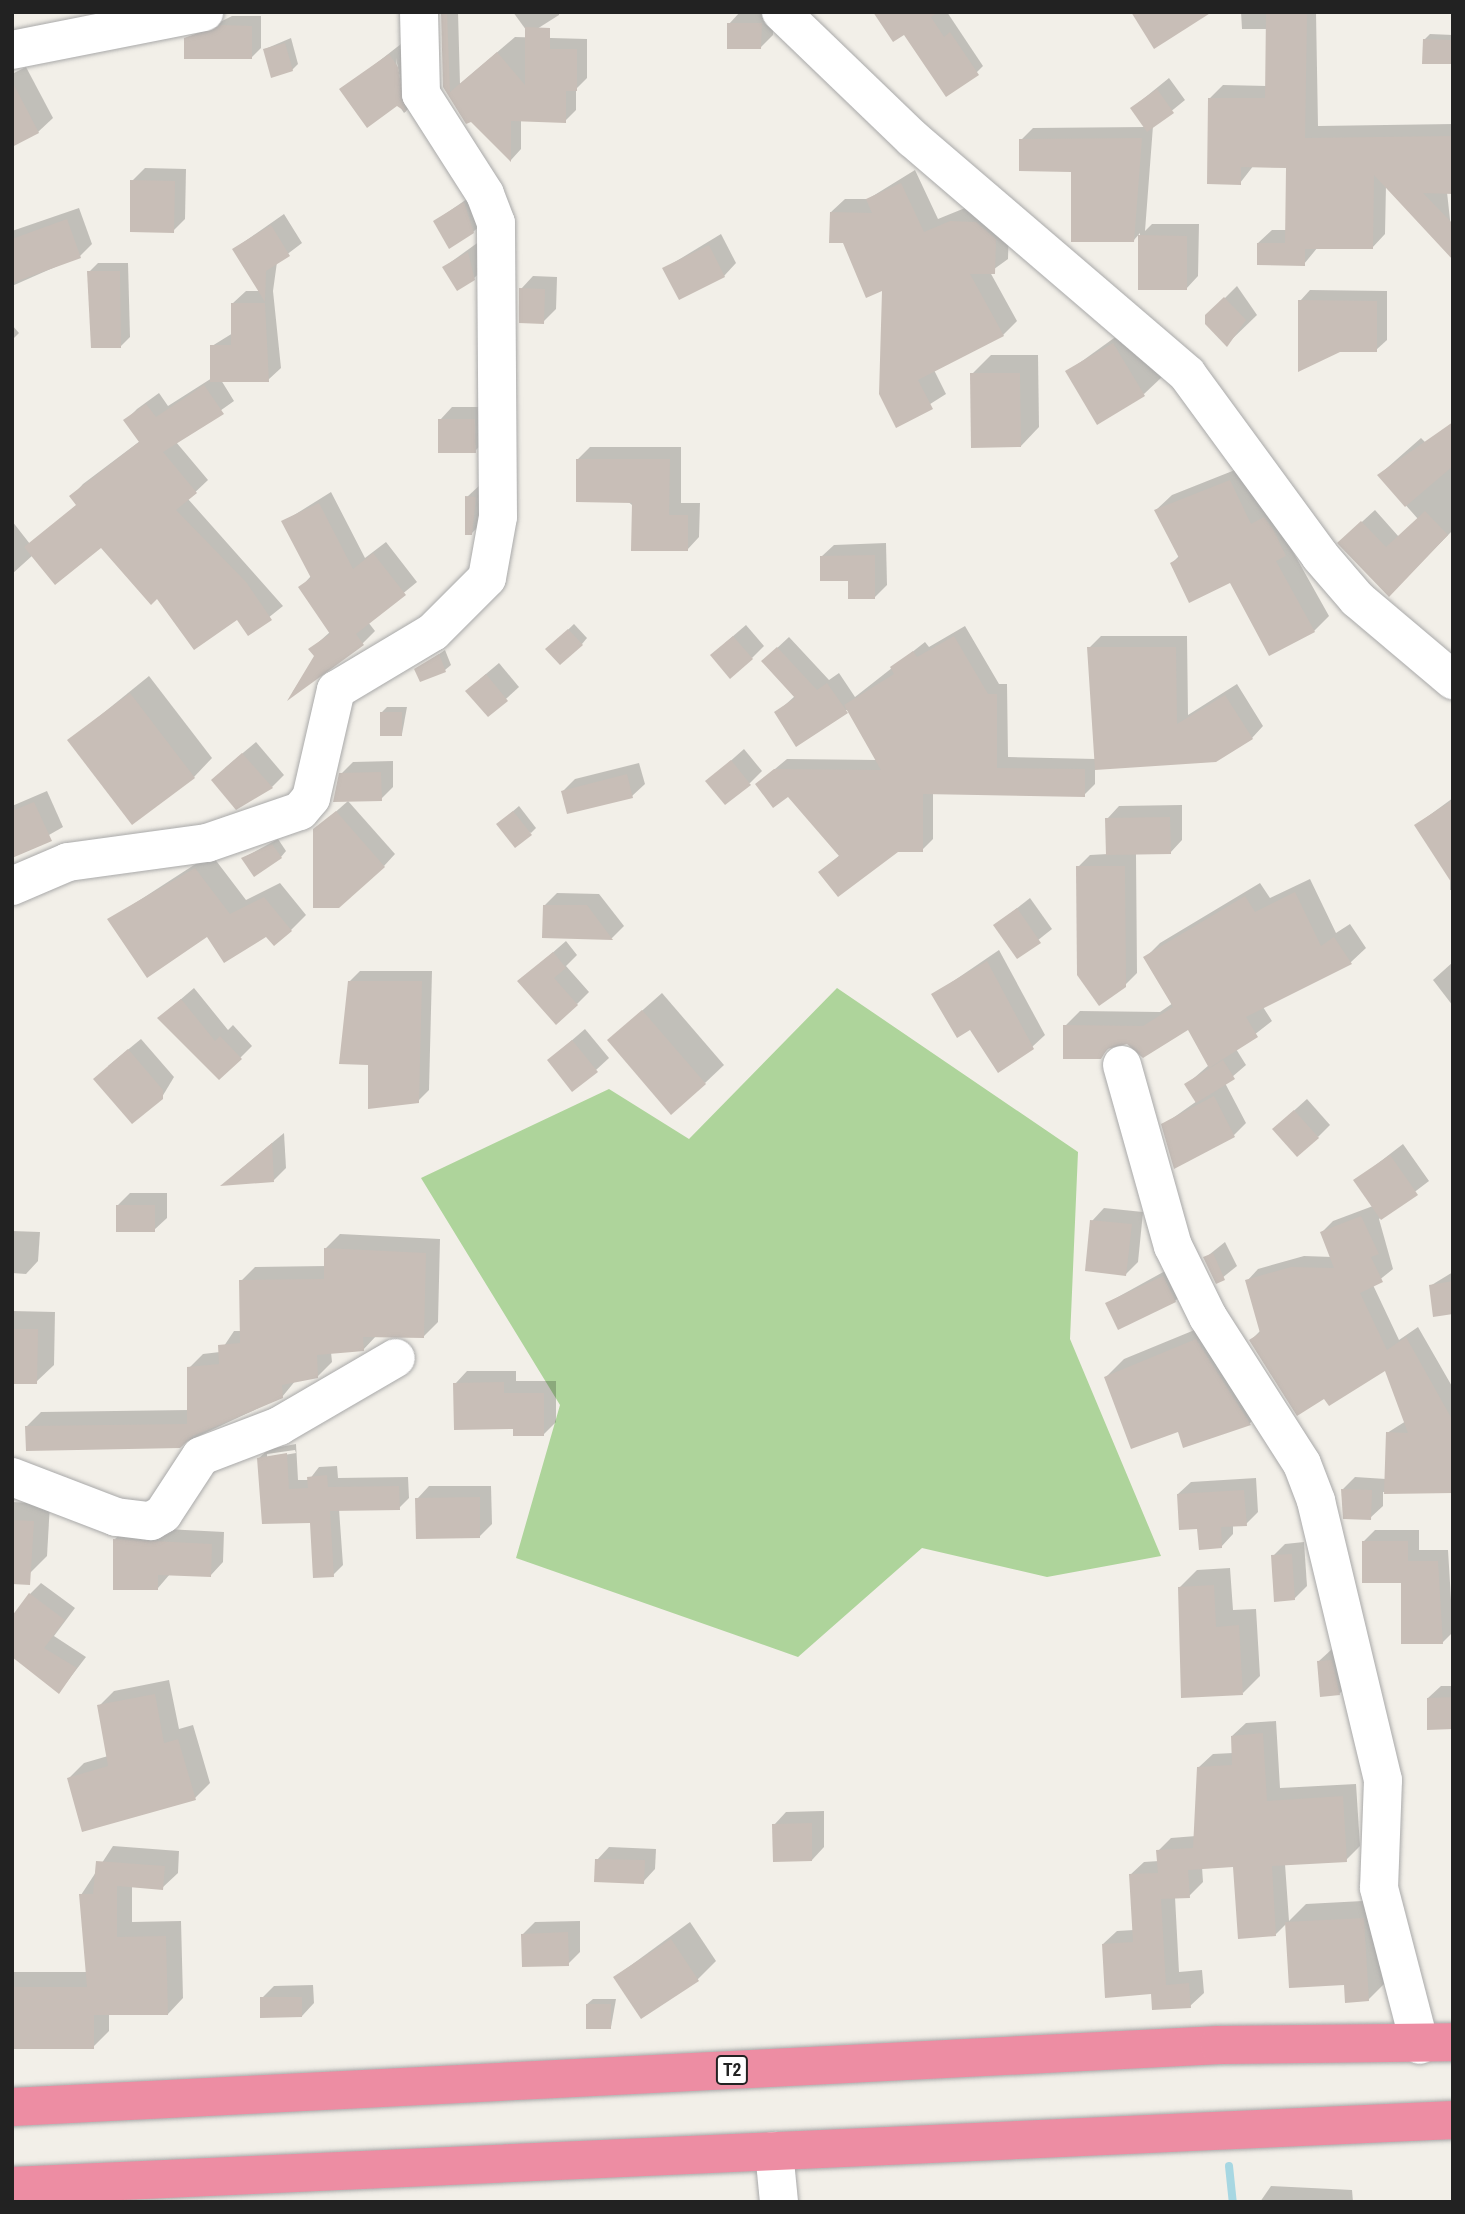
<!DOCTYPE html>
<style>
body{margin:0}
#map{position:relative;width:1465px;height:2214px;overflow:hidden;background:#f2efe8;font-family:"Archivo Narrow",sans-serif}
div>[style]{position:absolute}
.forest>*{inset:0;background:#aed49b}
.shadow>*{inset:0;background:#0003}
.stream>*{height:8px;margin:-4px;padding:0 4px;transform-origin:4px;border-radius:4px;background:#a7d7e2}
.building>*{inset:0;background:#c8beb7}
.roads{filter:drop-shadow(0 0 2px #a9a9a9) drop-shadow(0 0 2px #a9a9a9)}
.minor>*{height:38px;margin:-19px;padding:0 19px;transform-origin:19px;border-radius:19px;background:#fff}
.highway>*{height:38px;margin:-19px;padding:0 19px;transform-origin:19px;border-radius:19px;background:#ed8da3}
span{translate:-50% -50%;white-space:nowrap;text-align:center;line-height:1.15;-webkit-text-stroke:5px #fff;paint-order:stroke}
.shield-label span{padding:2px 5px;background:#fff;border:2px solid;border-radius:5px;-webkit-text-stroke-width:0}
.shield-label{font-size:19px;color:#222;font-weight:700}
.frame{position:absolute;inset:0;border:14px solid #222;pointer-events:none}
</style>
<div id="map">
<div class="forest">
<i style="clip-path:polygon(837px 988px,1078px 1152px,1070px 1339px,1161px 1556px,1047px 1577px,922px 1548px,798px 1657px,516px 1558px,560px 1405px,421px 1178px,609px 1089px,689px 1139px)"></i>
</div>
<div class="shadow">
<i style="clip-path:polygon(443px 12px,458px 12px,460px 84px,515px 37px,587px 39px,587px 78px,576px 89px,576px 110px,565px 121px,521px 120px,521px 149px,511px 160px,444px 87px)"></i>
<i style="clip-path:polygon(513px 12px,559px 12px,559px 15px,529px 34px)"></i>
<i style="clip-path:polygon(740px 12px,773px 12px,773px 35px,760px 48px,729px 24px)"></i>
<i style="clip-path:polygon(875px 12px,947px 12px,983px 66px,971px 78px)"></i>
<i style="clip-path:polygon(1241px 12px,1316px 12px,1318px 126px,1453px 124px,1453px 192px,1447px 192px,1453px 247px,1386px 185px,1385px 234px,1372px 248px,1318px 247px,1304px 264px,1258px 243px,1272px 230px,1287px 230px,1287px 166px,1254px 165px,1240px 183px,1210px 98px,1223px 85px,1267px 86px,1267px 29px,1242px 29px)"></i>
<i style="clip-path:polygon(232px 16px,261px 16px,261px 48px,251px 58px,186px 39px)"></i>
<i style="clip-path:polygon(1430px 34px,1453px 35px,1450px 63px,1424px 40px)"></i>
<i style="clip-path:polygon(291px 38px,298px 64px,292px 70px,265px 49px)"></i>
<i style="clip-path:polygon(evenodd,401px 44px,415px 102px,404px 113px,398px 104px,342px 90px,401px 44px,396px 58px,404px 100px,401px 103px,396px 58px)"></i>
<i style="clip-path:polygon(26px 67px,53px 118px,38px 132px,12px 140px,12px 74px)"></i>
<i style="clip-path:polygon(1169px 78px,1185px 100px,1153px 126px,1145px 231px,1152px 224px,1199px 224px,1198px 276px,1186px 289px,1140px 288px,1140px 233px,1134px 240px,1073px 170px,1021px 140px,1033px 128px,1146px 127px,1132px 108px)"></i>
<i style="clip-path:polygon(145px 168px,186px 169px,185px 219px,173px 231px,132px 181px)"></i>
<i style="clip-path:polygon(915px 170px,938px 219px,965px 208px,1009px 225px,1008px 259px,990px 272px,1017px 321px,1003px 335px,934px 370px,946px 394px,897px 425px,884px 289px,831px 212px,845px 199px,868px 199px)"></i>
<i style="clip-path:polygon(477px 192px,486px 220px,473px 232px,435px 221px)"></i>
<i style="clip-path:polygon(79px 208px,92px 244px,80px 256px,12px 286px,12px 231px)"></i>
<i style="clip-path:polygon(284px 214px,302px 243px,277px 262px,273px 291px,281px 368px,268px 380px,221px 380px,234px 401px,176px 442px,208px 480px,188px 499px,283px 606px,248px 634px,237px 618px,157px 596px,101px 546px,33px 555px,12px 574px,12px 521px,30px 544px,78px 504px,72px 496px,83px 484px,140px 441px,125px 421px,137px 409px,159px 393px,168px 406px,212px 378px,212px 346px,233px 333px,233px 303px,246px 291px,261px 291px,234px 249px)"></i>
<i style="clip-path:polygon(721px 234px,736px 263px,724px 276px,665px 268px)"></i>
<i style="clip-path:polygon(480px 241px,486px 267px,473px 279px,444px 267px)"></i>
<i style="clip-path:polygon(98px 263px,128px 263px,130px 337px,121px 346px,89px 272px)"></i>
<i style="clip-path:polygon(533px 276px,557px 277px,556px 309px,543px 322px,521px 289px)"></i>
<i style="clip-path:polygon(1237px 286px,1257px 315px,1227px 344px,1207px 316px)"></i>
<i style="clip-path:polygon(1310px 290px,1387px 291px,1387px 340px,1376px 350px,1300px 301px)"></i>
<i style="clip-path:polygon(12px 325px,19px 333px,12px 340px)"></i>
<i style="clip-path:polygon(1132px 325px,1163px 376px,1144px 394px,1067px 372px)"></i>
<i style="clip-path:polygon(991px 355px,1038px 355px,1039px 427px,1021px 446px,972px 374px)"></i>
<i style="clip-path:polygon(452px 407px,487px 407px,487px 439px,475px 451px,440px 420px)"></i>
<i style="clip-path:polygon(1453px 422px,1453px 530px,1389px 595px,1352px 531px,1375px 510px,1399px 537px,1418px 519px,1379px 475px,1421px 438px,1427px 444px)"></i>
<i style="clip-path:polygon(590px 447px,681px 447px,681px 503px,700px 503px,699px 537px,687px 550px,577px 460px)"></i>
<i style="clip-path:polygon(1245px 466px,1329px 616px,1314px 631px,1231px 581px,1172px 563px,1180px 555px,1156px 510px,1172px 495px)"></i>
<i style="clip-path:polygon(480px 485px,484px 521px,472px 533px,467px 497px)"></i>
<i style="clip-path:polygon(331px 492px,365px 558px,386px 542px,417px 582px,368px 622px,375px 631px,363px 643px,292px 693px,316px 656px,311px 649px,330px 632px,300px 588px,311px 576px,283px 522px)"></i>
<i style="clip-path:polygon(886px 543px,887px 585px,875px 597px,821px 557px,834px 545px)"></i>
<i style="clip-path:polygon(574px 624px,587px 638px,582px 644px,548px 649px)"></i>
<i style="clip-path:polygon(746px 625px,764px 646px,752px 658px,725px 643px)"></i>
<i style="clip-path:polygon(965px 626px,999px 684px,1007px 684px,1008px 757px,1096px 759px,1089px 648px,1101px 636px,1187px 636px,1188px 715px,1237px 684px,1263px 726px,1252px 738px,1095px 768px,1095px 784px,1084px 795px,933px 793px,933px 839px,922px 850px,898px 850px,820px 872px,840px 855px,788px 794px,757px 784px,787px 759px,877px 760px,848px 710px,776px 713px,795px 696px,775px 650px,789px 637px,829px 680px,839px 673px,855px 697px,925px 642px,929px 647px)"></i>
<i style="clip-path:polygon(445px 650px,451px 665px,445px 670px,417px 669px)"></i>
<i style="clip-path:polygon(499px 663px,519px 687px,488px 715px,480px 679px)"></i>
<i style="clip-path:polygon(149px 676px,212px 758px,194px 777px,70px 740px)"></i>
<i style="clip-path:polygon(387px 707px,407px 707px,402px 734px,381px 713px)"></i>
<i style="clip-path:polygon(256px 742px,284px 775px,272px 787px,225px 768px)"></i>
<i style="clip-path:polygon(744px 749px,762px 771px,750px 783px,708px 781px)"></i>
<i style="clip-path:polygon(393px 761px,393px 787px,381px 799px,341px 774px,353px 762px)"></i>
<i style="clip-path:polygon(639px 763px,645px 784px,632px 796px,563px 791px,575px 779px)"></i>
<i style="clip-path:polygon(47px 791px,63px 827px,12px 856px,12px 806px)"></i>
<i style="clip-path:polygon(1453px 798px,1453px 890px,1450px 890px,1450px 878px,1416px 825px)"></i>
<i style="clip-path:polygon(348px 801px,395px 854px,384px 866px,315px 830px)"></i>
<i style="clip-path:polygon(1182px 805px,1182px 840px,1170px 853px,1136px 853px,1137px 973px,1124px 986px,1078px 867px,1090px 855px,1108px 854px,1107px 819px,1119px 806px)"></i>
<i style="clip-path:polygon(519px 806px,536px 828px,531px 833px,504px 819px)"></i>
<i style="clip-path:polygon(278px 839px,286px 851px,281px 857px,243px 858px)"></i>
<i style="clip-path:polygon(211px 854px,246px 900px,280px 883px,306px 915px,291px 930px,267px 935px,207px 935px,109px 920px)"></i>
<i style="clip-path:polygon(1310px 879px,1336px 933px,1350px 924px,1366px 948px,1351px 962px,1263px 1007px,1272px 1021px,1236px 1049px,1246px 1065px,1225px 1083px,1246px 1123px,1234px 1135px,1163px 1125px,1197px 1101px,1187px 1084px,1209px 1065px,1188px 1027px,1111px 1046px,1100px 1057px,1065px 1026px,1080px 1011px,1160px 1012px,1173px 1003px,1146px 957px,1160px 943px,1260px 883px,1270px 898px)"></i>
<i style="clip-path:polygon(557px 893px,599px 894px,624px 926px,612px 938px,544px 937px,544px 906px)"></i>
<i style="clip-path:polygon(1030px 898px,1052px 929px,1018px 956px,996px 925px)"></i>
<i style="clip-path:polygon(566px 941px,577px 955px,566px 966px,589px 992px,577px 1004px,520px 981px)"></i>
<i style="clip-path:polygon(999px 950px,1045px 1035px,1032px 1047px,970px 1028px,933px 995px)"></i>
<i style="clip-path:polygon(1453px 962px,1453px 1006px,1433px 980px)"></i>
<i style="clip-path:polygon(360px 971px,432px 971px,429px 1090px,418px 1101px,370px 1063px,349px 982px)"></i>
<i style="clip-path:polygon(194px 988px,228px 1030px,233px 1025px,252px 1046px,240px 1058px,159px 1018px)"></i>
<i style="clip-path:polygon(662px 993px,724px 1065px,705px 1083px,609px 1040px)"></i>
<i style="clip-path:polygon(585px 1029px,609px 1058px,596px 1070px,549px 1060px)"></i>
<i style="clip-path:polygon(141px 1039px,174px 1077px,162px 1097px,108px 1066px)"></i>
<i style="clip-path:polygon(1307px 1099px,1330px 1125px,1318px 1137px,1287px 1117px)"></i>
<i style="clip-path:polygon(284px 1133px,286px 1168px,274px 1180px,235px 1174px)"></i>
<i style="clip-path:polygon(1403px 1144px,1429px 1181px,1379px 1219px,1393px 1269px,1373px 1285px,1399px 1340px,1418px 1327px,1453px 1388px,1453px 1490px,1383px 1492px,1383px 1506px,1370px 1518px,1343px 1489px,1355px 1477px,1386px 1479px,1387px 1433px,1406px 1421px,1386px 1369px,1325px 1397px,1251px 1340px,1261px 1330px,1247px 1281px,1258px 1269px,1304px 1256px,1332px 1257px,1322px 1232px,1333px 1221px,1373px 1206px,1355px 1181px)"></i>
<i style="clip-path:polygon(130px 1193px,167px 1193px,167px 1218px,154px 1230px,118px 1205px)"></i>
<i style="clip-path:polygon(1104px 1208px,1143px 1212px,1138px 1262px,1126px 1274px,1092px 1221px)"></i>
<i style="clip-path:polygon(12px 1231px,40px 1232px,38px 1261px,26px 1274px,12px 1273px)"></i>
<i style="clip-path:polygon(340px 1234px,440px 1239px,438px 1322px,424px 1336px,377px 1335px,363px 1350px,331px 1352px,332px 1362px,318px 1376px,296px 1380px,282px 1397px,175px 1447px,27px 1426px,41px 1412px,189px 1410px,189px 1368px,203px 1354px,220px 1352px,234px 1331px,242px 1331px,241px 1281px,255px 1267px,326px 1266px,326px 1248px)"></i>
<i style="clip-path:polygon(1225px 1242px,1237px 1266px,1217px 1282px,1205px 1258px)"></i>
<i style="clip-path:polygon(1176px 1265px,1188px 1289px,1175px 1301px,1107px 1303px)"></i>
<i style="clip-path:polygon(1453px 1272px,1453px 1313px,1430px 1286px)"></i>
<i style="clip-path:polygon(12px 1311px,55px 1312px,54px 1365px,36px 1382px,12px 1382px)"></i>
<i style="clip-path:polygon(1214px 1322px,1268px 1406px,1250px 1423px,1184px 1446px,1179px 1430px,1106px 1377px,1124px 1359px)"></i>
<i style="clip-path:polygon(467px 1371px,516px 1371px,516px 1381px,556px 1381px,556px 1422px,543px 1435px,515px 1427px,455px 1384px)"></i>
<i style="clip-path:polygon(evenodd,296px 1444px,298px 1480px,309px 1480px,319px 1467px,337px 1466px,338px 1478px,408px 1477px,409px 1498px,399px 1508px,339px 1509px,343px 1565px,333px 1575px,312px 1522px,259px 1458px,269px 1449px,296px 1444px,295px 1450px,296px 1453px,267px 1458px,267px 1454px,295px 1450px)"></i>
<i style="clip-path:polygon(1256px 1478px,1258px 1512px,1246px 1524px,1233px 1525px,1233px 1534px,1221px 1547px,1199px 1527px,1178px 1494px,1191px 1482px)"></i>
<i style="clip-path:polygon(429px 1486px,491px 1486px,492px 1524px,479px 1537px,417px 1499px)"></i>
<i style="clip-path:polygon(12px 1502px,50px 1504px,47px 1556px,30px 1573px,12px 1572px)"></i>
<i style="clip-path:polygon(127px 1527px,224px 1532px,223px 1562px,211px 1575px,170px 1574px,158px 1588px,115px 1539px)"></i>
<i style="clip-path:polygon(1375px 1530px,1419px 1530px,1419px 1550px,1448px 1550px,1453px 1632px,1442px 1643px,1403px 1582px,1364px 1541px)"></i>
<i style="clip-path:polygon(1304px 1542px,1307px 1586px,1294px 1599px,1273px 1556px,1285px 1544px)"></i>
<i style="clip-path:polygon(1230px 1568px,1233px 1610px,1256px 1609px,1260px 1676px,1243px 1693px,1179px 1588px,1197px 1570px)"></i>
<i style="clip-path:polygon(41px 1583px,75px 1608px,54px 1636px,86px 1657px,59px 1692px,12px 1656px,30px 1594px)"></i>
<i style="clip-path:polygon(1344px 1648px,1352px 1682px,1339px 1694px,1319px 1661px,1332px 1649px)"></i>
<i style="clip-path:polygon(169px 1680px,179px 1729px,193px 1725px,210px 1783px,195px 1798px,69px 1778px,84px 1763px,108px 1756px,99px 1706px,114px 1691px)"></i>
<i style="clip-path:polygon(1441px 1686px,1453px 1686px,1453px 1728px,1428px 1698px)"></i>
<i style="clip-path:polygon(1276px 1721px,1280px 1788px,1356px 1784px,1360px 1846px,1346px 1860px,1285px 1864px,1289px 1921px,1306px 1904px,1382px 1900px,1387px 1981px,1368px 2000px,1287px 1923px,1275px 1935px,1235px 1865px,1202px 1867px,1203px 1882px,1189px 1896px,1175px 1897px,1179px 1972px,1202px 1970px,1204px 1993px,1190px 2006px,1153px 1993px,1103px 1944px,1117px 1931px,1134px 1930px,1130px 1875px,1144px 1862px,1159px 1861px,1158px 1851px,1171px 1838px,1196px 1836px,1199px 1767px,1213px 1754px,1233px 1753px,1232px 1736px,1246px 1723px)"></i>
<i style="clip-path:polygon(824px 1811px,824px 1847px,812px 1860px,774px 1825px,786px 1812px)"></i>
<i style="clip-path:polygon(113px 1846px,179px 1851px,178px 1873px,162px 1888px,132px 1886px,132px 1922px,181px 1921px,183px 1998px,168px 2014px,109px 2014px,109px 2031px,93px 2047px,12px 2047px,12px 1972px,87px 1972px,81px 1895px)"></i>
<i style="clip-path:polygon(609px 1847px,656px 1849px,655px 1869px,643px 1882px,597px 1860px)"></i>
<i style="clip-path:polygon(580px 1921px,580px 1952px,568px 1964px,523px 1934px,535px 1922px)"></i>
<i style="clip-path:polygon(690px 1922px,716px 1961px,697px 1980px,615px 1977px)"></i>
<i style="clip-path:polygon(313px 1985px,314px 2003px,302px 2016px,262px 1998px,274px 1986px)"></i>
<i style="clip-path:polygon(593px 1999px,616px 1999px,611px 2027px,587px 2004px)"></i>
<i style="clip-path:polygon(1271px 2186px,1352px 2190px,1353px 2202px,1260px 2202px)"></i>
</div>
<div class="stream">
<i style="left:1229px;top:2166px;width:36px;rotate:84deg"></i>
</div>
<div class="building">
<i style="clip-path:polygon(441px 12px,447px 12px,450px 92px,497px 52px,525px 85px,525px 27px,550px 28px,550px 49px,577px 49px,577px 91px,566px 91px,566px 123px,511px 121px,511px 162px,471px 122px,466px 124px,443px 87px)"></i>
<i style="clip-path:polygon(873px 12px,939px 12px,931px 17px,944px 37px,950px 32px,979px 75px,946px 97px,904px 35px,893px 42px)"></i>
<i style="clip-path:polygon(1131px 12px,1212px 12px,1154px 49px)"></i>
<i style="clip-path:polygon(1266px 12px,1307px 12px,1305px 138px,1453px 136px,1453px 194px,1423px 193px,1453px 224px,1453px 260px,1374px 175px,1373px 249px,1305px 249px,1305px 266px,1257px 265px,1257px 243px,1285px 243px,1286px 168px,1241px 167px,1241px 185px,1207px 184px,1208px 98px,1265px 98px)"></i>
<i style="clip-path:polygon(727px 23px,762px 23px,761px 49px,727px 49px)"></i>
<i style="clip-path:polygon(221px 25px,252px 26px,252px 59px,184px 59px,184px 38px)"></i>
<i style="clip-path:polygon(1423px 39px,1451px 40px,1451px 64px,1422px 64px)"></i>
<i style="clip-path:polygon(285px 43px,293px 71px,271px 78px,263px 49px)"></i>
<i style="clip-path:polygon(389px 54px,398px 67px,406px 112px,397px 106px,367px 128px,339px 89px)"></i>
<i style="clip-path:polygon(12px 81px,39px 133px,12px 147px)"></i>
<i style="clip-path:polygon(1157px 89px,1174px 113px,1147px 132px,1130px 108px)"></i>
<i style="clip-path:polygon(1142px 138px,1134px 242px,1071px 242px,1071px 172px,1019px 171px,1019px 139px)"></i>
<i style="clip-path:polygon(130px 180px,175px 181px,174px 233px,130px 232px)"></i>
<i style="clip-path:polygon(901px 183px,924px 232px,950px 221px,976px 222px,996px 239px,995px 274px,970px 274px,1004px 336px,918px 380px,933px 409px,896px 428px,879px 394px,882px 291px,866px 298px,843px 243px,829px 243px,830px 212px,872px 213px,866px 199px)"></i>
<i style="clip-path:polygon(464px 202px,474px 233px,449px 249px,433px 221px)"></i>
<i style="clip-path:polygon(67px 219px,81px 258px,12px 283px,12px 239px)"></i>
<i style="clip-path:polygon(271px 225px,290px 256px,266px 271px,265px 302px,232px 249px)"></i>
<i style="clip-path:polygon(1138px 235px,1187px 236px,1187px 290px,1138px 290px)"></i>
<i style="clip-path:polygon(709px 245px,725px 277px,679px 300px,662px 268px)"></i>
<i style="clip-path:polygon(468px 252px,475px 280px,457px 291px,442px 267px)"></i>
<i style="clip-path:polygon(87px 271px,120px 271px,121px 348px,91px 348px)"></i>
<i style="clip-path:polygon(519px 288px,545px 289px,544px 324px,519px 323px)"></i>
<i style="clip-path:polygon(1224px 297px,1246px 320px,1227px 347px,1205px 324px,1205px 315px)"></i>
<i style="clip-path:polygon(1298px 300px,1377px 301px,1377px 352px,1340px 352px,1298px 372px)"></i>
<i style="clip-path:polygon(231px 303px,265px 303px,269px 382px,210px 382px,210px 345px,231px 345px)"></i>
<i style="clip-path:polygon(1113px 343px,1145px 396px,1097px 425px,1065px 371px)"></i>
<i style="clip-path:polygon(970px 373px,1020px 373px,1021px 447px,971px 448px)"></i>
<i style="clip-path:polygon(204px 385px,224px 414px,163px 452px,197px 493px,176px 510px,246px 582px,272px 620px,248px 636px,237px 620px,194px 650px,157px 599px,151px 605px,101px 548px,55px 585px,24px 547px,76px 505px,69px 496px,139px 442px,123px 420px,146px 404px,156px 417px)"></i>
<i style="clip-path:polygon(438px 419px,475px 419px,476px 453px,438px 453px)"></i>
<i style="clip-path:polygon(1453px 422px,1453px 466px,1405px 507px,1377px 475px)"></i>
<i style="clip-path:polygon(576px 459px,670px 459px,669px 515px,688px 515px,688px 551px,631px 551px,632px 503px,576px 502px)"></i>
<i style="clip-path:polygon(1230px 480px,1251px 524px,1264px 517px,1273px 529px,1286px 556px,1276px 561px,1315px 632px,1269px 656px,1230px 583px,1189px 603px,1170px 563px,1179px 558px,1154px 510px)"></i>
<i style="clip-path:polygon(465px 496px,476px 497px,472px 535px,465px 535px)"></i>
<i style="clip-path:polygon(319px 503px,353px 569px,373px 553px,406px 595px,356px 634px,364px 645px,287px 701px,314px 656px,308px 649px,330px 634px,298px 587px,311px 578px,281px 521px)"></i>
<i style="clip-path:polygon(1425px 511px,1448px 535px,1389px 597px,1337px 543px,1361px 521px,1386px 547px)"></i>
<i style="clip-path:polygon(875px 555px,875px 599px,848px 599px,848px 581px,820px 581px,820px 556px)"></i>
<i style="clip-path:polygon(568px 629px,583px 645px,560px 665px,545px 649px)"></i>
<i style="clip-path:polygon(733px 636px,753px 659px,730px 679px,710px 655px)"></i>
<i style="clip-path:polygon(954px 636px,988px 694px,997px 694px,997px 768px,1085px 769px,1085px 797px,923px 794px,923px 852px,898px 852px,838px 897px,818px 872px,839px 856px,788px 797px,773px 808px,755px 784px,774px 769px,881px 770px,844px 705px,894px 674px,890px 667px,913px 651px,917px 657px)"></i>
<i style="clip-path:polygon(777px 647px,817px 690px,827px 683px,848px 713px,796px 747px,774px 712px,795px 698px,761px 661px)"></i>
<i style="clip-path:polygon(1087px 647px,1176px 647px,1177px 724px,1225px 695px,1253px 739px,1216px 762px,1095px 770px)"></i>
<i style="clip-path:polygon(439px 654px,446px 672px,420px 682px,414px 669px)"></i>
<i style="clip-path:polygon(486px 674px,508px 701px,488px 717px,465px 691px)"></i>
<i style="clip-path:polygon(130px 693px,195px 778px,132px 825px,67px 740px)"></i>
<i style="clip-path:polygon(380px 712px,402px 712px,402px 736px,380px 736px)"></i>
<i style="clip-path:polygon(242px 753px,273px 788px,236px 810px,211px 780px)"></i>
<i style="clip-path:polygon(731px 760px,751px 785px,725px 805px,705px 781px)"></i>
<i style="clip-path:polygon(381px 772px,382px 801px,333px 802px,339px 773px)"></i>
<i style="clip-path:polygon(627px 774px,633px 798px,567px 814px,561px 791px)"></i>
<i style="clip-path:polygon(1453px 800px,1453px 885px,1414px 825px)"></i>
<i style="clip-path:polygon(34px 802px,52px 841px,12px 858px,12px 811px)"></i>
<i style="clip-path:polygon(336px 811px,385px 867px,339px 908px,313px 908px,313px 829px)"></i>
<i style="clip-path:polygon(513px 811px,532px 835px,515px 848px,496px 824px)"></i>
<i style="clip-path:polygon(1170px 817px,1171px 854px,1106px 855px,1105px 818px)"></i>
<i style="clip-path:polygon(272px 844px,282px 858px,254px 877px,241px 858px)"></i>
<i style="clip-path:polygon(1076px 866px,1125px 866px,1126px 987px,1099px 1006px,1077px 975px)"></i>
<i style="clip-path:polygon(195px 868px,230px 914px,264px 897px,292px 931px,274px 946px,266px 937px,224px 963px,207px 937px,147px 978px,107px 919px)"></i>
<i style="clip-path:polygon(1295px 892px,1321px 946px,1334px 937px,1352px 964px,1246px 1017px,1258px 1037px,1209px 1068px,1188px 1030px,1143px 1058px,1127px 1044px,1107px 1049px,1101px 1059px,1063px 1059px,1063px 1025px,1143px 1026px,1173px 1007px,1143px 957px,1245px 896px,1255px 912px)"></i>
<i style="clip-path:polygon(543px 905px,587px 905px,613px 940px,542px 938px)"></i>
<i style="clip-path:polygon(1017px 908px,1041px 943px,1017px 959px,993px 925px)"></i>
<i style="clip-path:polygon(553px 952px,566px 968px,554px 978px,578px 1005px,556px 1025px,517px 981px)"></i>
<i style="clip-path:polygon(987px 961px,1034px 1049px,998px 1073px,970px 1030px,957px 1038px,931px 994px)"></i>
<i style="clip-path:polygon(348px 981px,422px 981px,419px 1103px,368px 1109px,368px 1065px,339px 1064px)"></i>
<i style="clip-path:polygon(181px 999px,215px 1041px,220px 1036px,242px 1059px,219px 1080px,157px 1018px)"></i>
<i style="clip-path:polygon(642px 1010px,706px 1084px,671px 1115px,607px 1040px)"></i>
<i style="clip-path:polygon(572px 1040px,598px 1072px,572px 1092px,547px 1060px)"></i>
<i style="clip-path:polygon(128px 1049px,163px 1090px,163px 1099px,132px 1124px,93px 1079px)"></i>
<i style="clip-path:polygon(1223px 1060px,1235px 1079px,1196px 1103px,1184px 1084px)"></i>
<i style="clip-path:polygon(1214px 1096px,1235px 1137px,1174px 1169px,1161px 1124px)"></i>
<i style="clip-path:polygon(1294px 1110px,1319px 1138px,1297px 1157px,1272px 1129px)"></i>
<i style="clip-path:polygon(272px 1143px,274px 1182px,220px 1186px)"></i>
<i style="clip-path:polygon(1390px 1155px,1418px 1195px,1381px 1220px,1353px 1180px)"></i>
<i style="clip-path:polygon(116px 1205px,155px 1205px,155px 1232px,116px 1232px)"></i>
<i style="clip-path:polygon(1361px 1216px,1379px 1254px,1371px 1257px,1383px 1282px,1360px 1293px,1387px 1350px,1406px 1337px,1453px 1421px,1453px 1493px,1384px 1494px,1386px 1432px,1408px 1433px,1385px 1371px,1329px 1406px,1324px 1399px,1297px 1416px,1249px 1340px,1260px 1333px,1245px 1280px,1291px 1267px,1334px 1268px,1320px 1232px)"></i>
<i style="clip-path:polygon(1090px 1220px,1132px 1224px,1126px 1276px,1085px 1271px)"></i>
<i style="clip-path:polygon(324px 1248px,426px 1253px,424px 1338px,363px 1337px,364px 1351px,317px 1355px,318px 1378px,282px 1385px,283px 1398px,193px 1436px,180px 1448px,26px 1451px,25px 1426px,187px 1424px,187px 1367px,219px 1364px,218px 1345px,240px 1343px,239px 1280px,324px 1279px)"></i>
<i style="clip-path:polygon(1213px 1253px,1225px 1280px,1216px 1284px,1203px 1257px)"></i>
<i style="clip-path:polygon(1163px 1276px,1176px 1302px,1118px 1330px,1105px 1303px)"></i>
<i style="clip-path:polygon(1453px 1281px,1453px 1314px,1433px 1317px,1429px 1285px)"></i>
<i style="clip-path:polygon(12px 1329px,38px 1329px,37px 1384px,12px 1384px)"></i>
<i style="clip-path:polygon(1196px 1339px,1251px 1425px,1183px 1448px,1178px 1432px,1131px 1449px,1104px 1377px)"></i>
<i style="clip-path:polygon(504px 1382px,504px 1393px,544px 1393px,544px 1436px,513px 1436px,513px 1429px,454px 1430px,453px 1383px)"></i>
<i style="clip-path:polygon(287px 1453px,289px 1489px,308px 1488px,307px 1477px,327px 1475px,328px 1487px,399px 1486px,400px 1510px,330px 1511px,334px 1577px,313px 1578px,310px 1523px,262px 1524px,257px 1458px)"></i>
<i style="clip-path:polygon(1341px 1489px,1372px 1490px,1371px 1520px,1343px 1519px)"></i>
<i style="clip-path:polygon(1244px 1490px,1247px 1526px,1221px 1527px,1222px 1548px,1199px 1550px,1197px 1529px,1179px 1530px,1177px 1494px)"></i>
<i style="clip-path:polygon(480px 1497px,480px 1538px,416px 1539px,415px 1498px)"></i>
<i style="clip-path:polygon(12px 1520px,34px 1521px,30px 1585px,12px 1584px)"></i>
<i style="clip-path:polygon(113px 1539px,212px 1544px,211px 1577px,158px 1575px,158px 1590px,113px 1590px)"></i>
<i style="clip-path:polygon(1362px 1541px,1408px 1541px,1408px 1561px,1438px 1561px,1443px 1644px,1401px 1644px,1401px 1583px,1362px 1583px)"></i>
<i style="clip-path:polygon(1292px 1554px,1295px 1600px,1274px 1602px,1271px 1555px)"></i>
<i style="clip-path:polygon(1214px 1585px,1216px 1627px,1239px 1625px,1243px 1695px,1181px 1698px,1178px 1587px)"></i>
<i style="clip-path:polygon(29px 1593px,65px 1620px,44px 1648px,77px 1668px,59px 1694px,12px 1657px,12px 1616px)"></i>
<i style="clip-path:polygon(1332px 1660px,1340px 1695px,1320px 1697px,1317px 1661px)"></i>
<i style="clip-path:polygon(155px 1694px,164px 1743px,178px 1739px,196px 1800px,82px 1832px,67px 1778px,108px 1766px,97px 1705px)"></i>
<i style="clip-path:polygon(1453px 1697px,1453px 1729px,1427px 1730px,1427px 1698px)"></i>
<i style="clip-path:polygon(1263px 1733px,1267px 1801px,1343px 1796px,1347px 1862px,1272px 1866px,1276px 1936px,1238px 1939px,1233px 1867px,1188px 1870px,1190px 1898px,1161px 1899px,1166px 1985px,1189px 1983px,1191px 2008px,1152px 2010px,1151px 1994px,1105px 1998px,1102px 1944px,1133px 1942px,1129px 1874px,1158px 1873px,1156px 1850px,1193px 1848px,1197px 1767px,1232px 1765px,1231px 1736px)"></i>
<i style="clip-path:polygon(812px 1823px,812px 1861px,773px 1862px,772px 1824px)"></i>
<i style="clip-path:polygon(595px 1859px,645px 1860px,644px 1884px,594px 1882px)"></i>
<i style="clip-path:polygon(96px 1861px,165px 1866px,163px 1890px,117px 1886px,117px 1937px,166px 1936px,168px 2015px,94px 2015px,94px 2049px,12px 2049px,12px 1987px,87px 1987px,79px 1894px,93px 1894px)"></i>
<i style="clip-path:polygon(1364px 1918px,1369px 2001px,1345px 2003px,1344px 1985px,1289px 1988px,1285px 1922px)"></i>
<i style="clip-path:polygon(568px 1932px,569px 1966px,522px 1967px,521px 1934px)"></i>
<i style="clip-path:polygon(671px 1939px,699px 1981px,641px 2019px,613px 1977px)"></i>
<i style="clip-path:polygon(260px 1997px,302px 1997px,302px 2017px,260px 2018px)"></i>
<i style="clip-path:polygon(586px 2004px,611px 2004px,611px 2029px,586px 2029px)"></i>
</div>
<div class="roads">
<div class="minor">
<i style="left:781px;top:12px;width:183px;rotate:43.9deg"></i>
<i style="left:913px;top:139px;width:361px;rotate:40.6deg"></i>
<i style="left:1187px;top:374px;width:225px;rotate:53.8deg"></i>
<i style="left:1320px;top:556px;width:57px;rotate:49.3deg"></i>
<i style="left:1357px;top:599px;width:126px;rotate:40.2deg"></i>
<i style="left:12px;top:50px;width:196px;rotate:-11.2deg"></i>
<i style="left:12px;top:886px;width:61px;rotate:-23.2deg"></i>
<i style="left:68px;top:862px;width:140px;rotate:-7.8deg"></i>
<i style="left:207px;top:843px;width:98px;rotate:-19deg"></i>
<i style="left:300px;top:811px;width:17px;rotate:-50deg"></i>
<i style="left:311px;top:798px;width:111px;rotate:-77deg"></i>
<i style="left:336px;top:690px;width:113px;rotate:-30.9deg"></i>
<i style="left:433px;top:632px;width:76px;rotate:-45deg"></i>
<i style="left:487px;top:578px;width:62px;rotate:-79.8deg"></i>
<i style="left:498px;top:517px;width:294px;rotate:-90.4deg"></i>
<i style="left:496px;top:223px;width:31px;rotate:-111deg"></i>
<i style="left:485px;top:194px;width:119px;rotate:-122.6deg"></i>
<i style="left:421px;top:94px;width:82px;rotate:-91.4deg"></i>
<i style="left:1122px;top:1065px;width:188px;rotate:74.3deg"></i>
<i style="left:1173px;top:1246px;width:79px;rotate:63.8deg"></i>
<i style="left:1208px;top:1317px;width:174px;rotate:57.4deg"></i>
<i style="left:1302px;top:1464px;width:40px;rotate:69deg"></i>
<i style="left:1316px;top:1501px;width:287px;rotate:76.5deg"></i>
<i style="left:1383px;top:1780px;width:108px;rotate:92.1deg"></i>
<i style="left:1379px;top:1888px;width:162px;rotate:75.4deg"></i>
<i style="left:12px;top:1477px;width:111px;rotate:21deg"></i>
<i style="left:116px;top:1517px;width:35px;rotate:7deg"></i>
<i style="left:151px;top:1521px;width:14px;rotate:-30deg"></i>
<i style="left:163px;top:1514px;width:69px;rotate:-56.8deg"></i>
<i style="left:201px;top:1456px;width:84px;rotate:-21deg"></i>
<i style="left:279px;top:1426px;width:135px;rotate:-30.2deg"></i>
<i style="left:774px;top:2151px;width:51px;rotate:84.4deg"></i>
</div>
<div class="highway">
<i style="left:12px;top:2107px;width:1209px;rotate:-2.94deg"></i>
<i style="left:1219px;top:2045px;width:234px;rotate:-0.7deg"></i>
<i style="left:12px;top:2186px;width:1443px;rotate:-2.62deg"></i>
</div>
</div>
<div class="shield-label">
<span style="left:732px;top:2070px">T2</span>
</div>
<div class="frame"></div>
</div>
